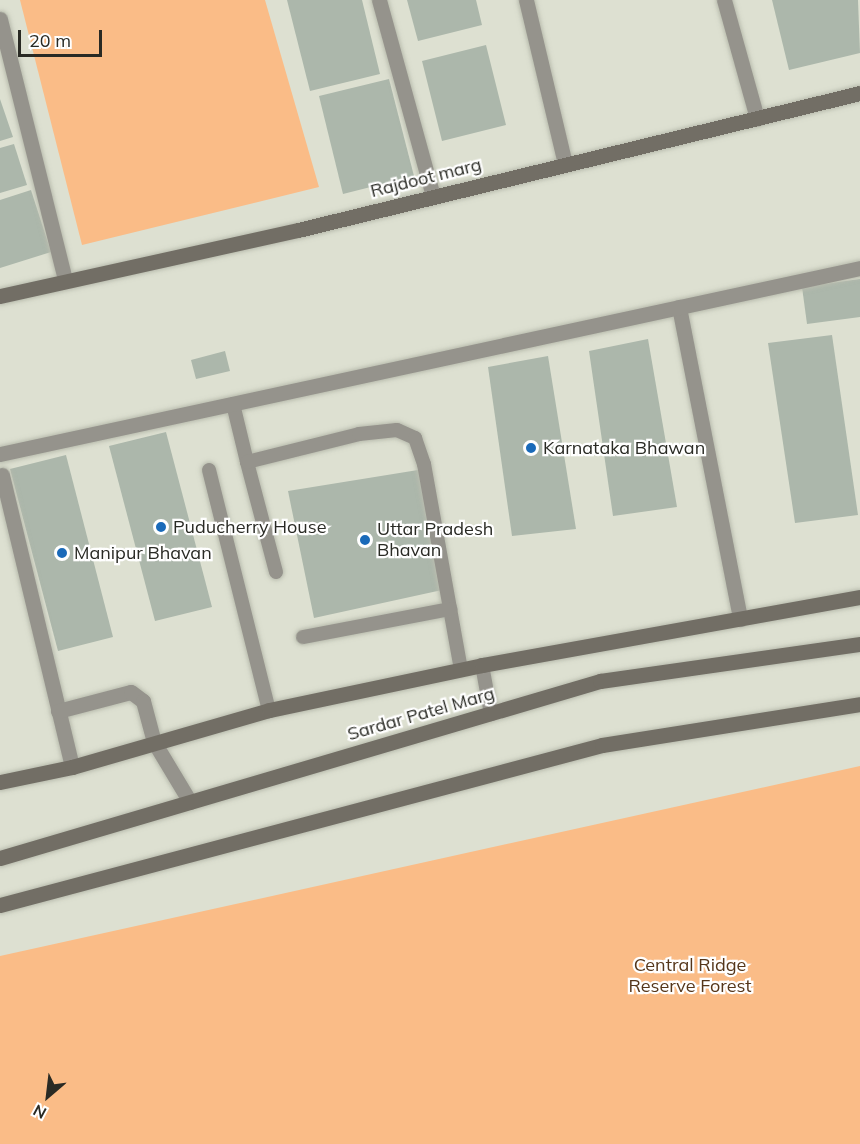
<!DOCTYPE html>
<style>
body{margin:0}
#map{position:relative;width:860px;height:1144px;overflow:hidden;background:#dde0d1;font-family:Mulish,sans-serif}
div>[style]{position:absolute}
.green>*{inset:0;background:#fabc87}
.building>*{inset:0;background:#acb7ab}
.roads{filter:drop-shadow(0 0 2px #b9bcae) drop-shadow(0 0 2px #b9bcae)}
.lane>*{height:14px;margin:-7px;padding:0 7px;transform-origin:7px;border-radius:7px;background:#95938c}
.street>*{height:15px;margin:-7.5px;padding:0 7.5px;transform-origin:7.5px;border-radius:7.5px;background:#95938c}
.secondary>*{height:15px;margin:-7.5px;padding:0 7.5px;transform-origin:7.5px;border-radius:7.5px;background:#726e65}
.dots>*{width:16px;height:16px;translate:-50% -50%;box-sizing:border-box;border:3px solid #fff;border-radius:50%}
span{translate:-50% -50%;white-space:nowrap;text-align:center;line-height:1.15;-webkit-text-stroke:4.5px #fff;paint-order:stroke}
.street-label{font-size:18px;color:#292a24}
.poi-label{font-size:18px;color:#292a24}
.left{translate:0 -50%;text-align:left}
.park-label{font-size:18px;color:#55361a}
.north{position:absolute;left:18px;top:1066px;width:60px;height:60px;-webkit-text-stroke:4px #fff;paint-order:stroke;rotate:208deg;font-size:16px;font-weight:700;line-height:24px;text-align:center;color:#292a24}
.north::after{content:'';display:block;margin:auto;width:21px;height:27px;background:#292a24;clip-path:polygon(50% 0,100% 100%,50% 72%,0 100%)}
.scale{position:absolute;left:18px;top:30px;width:84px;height:27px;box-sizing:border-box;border:3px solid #292a24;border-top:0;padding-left:8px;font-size:18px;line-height:21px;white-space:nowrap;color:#292a24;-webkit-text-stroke:4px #fff;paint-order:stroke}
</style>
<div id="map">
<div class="green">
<i style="clip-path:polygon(20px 0,265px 0,319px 187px,82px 245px)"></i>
<i style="clip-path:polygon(860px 766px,860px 1144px,0 1144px,0 956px)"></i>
</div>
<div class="building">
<i style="clip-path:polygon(287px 0,362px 0,380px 74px,310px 91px)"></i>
<i style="clip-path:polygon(407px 0,476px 0,482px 25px,418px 41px)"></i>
<i style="clip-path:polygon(772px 0,858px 0,860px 53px,789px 70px)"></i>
<i style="clip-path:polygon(486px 45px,506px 125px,442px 141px,422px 61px)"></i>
<i style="clip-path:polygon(389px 79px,414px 176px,343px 194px,319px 96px)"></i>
<i style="clip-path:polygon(0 99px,13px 137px,0 141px)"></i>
<i style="clip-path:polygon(14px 144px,27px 185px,0 193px,0 148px)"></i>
<i style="clip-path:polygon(31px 190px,51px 252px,0 268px,0 200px)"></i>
<i style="clip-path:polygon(860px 279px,860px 317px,807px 324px,802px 287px)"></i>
<i style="clip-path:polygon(832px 335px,858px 515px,795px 523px,768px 343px)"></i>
<i style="clip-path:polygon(648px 339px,677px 507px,613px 516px,589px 351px)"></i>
<i style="clip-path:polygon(225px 351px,230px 371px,196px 379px,191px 360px)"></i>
<i style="clip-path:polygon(548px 356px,576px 529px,512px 536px,488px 367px)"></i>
<i style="clip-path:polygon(166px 432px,212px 607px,155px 621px,109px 446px)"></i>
<i style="clip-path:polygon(66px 455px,113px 637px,58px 651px,10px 469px)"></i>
<i style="clip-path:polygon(418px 470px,442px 590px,314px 618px,288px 491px)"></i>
</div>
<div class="roads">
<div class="lane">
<i style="left:233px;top:404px;width:60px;rotate:76.4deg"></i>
<i style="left:209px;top:470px;width:247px;rotate:76deg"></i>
<i style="left:276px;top:572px;width:114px;rotate:-104.8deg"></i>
<i style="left:247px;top:462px;width:115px;rotate:-14deg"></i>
<i style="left:359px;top:434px;width:38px;rotate:-6deg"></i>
<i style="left:397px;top:430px;width:20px;rotate:24deg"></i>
<i style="left:415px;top:438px;width:28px;rotate:71deg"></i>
<i style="left:424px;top:464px;width:208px;rotate:79.8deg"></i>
<i style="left:303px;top:637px;width:150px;rotate:-10.8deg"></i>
<i style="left:482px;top:665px;width:50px;rotate:79.6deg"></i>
</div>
<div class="street">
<i style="left:379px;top:0;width:203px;rotate:74.6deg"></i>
<i style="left:526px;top:0;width:169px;rotate:76.6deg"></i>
<i style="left:724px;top:0;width:123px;rotate:74.4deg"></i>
<i style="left:0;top:19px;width:269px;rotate:76deg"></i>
<i style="left:679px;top:307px;width:318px;rotate:78.9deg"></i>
<i style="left:0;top:454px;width:880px;rotate:-12.2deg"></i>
<i style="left:2px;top:475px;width:300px;rotate:76.5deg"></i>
<i style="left:58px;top:711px;width:75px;rotate:-14.6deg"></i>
<i style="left:131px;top:692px;width:15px;rotate:37deg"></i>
<i style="left:143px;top:701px;width:42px;rotate:75deg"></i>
<i style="left:154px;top:742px;width:70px;rotate:59deg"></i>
</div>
<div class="secondary">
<i style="left:0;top:296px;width:305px;rotate:-12.5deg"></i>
<i style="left:298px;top:230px;width:578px;rotate:-13.7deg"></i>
<i style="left:0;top:782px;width:74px;rotate:-11.8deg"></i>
<i style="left:72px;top:767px;width:205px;rotate:-16.1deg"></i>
<i style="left:269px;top:710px;width:218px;rotate:-11.9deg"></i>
<i style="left:482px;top:665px;width:384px;rotate:-10.2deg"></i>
<i style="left:0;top:858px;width:626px;rotate:-16.44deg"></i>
<i style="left:600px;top:681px;width:263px;rotate:-8.1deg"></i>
<i style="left:0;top:905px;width:623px;rotate:-14.88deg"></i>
<i style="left:602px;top:745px;width:261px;rotate:-9deg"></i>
</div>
</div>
<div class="dots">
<i style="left:531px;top:448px;background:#1a6ab9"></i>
<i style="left:161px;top:527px;background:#1a6ab9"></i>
<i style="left:365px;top:540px;background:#1a6ab9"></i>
<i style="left:62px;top:553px;background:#1a6ab9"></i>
</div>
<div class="street-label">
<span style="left:426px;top:178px;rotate:-14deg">Rajdoot marg</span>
<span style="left:421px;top:714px;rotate:-16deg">Sardar Patel Marg</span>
</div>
<div class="poi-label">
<span class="left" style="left:543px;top:448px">Karnataka Bhawan</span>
<span class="left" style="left:173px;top:527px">Puducherry House</span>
<span class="left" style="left:377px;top:540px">Uttar Pradesh<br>Bhavan</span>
<span class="left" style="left:74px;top:553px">Manipur Bhavan</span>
</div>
<div class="park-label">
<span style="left:690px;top:976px">Central Ridge<br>Reserve Forest</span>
</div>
<div class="north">N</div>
<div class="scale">20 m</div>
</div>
